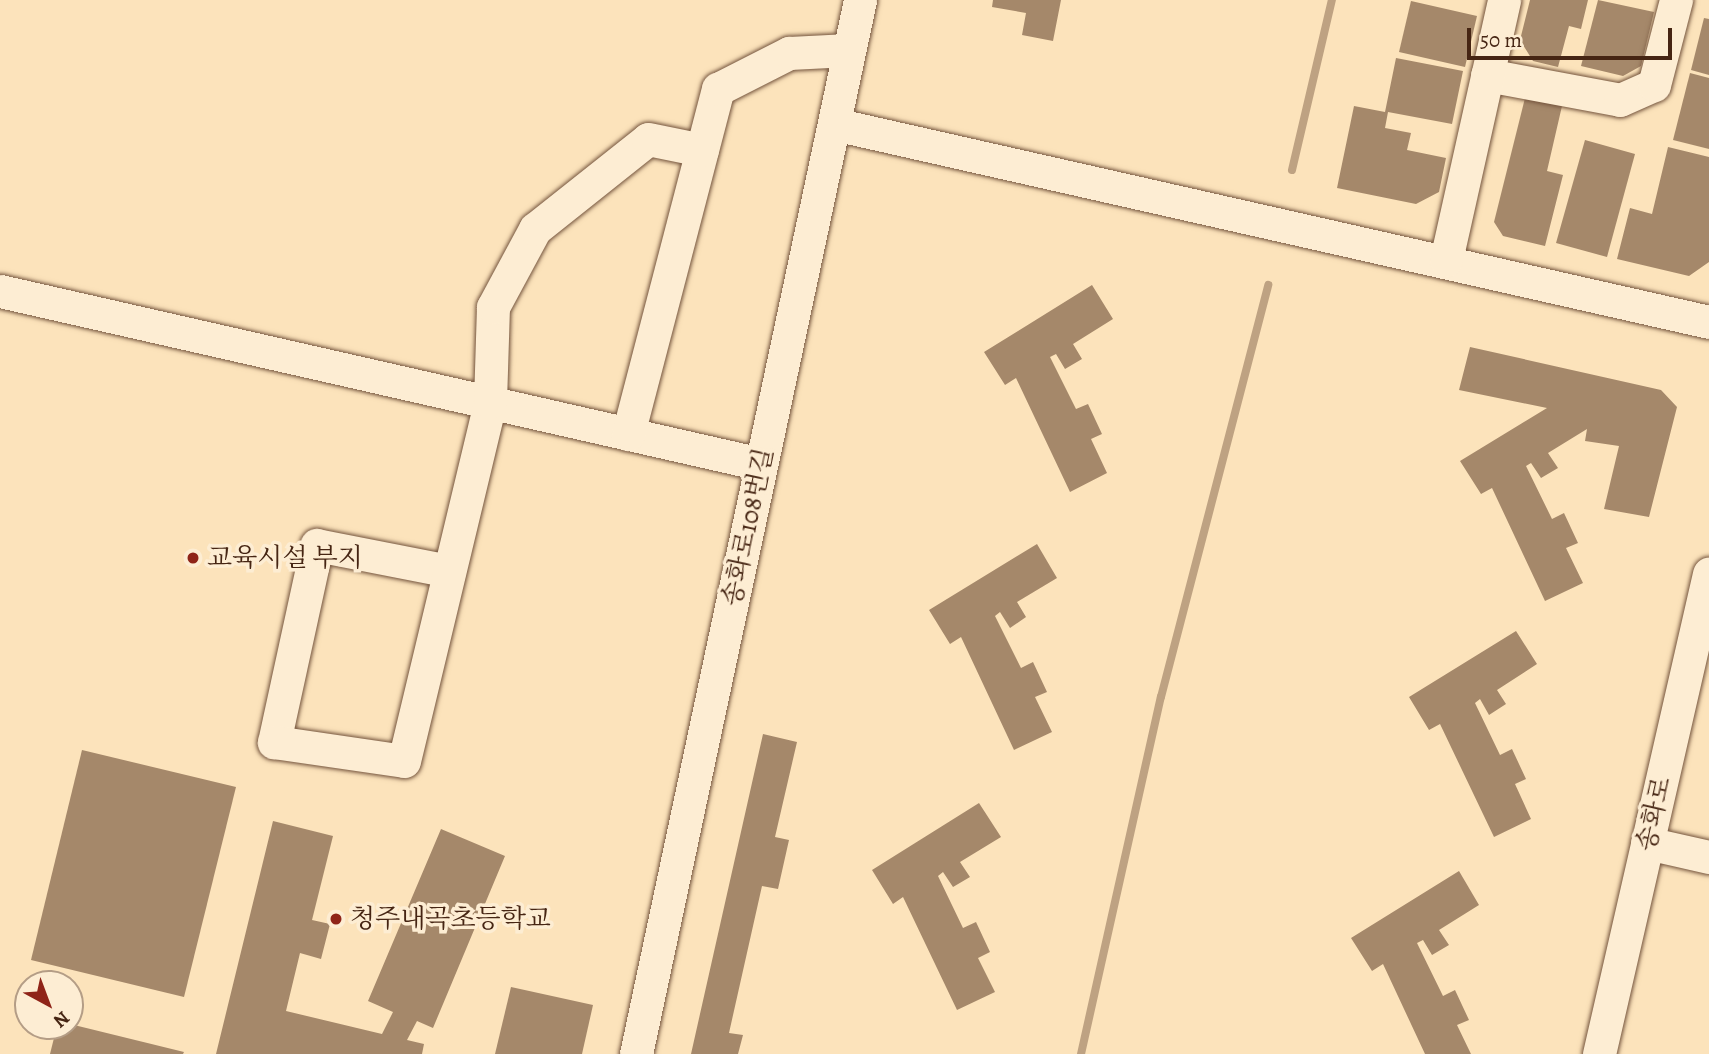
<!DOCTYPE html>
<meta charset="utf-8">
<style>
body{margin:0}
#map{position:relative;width:1709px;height:1054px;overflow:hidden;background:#fce3bb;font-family:Alegreya,"Noto Serif KR",serif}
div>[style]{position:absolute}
.stream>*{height:8px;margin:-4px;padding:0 4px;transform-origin:4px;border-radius:4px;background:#bea282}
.building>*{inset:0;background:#a5886a}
.roads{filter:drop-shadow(0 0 2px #74543d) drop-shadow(0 0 2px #74543d)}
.minor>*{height:33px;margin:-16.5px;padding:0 16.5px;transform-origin:16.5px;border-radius:16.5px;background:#fdedd3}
.dots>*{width:19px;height:19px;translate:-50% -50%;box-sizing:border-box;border:4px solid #fdedd3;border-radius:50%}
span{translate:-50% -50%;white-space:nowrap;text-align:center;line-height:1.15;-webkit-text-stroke:7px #fdedd3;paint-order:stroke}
.street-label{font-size:26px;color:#462513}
.poi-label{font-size:26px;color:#462513}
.left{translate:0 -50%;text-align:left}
.north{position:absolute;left:14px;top:970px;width:70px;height:70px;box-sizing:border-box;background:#fdedd3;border:2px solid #b49d86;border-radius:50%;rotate:139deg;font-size:19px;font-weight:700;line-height:28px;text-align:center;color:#462513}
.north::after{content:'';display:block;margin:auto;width:24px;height:32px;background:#8f2418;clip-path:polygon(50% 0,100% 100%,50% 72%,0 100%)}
.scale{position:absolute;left:1467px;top:28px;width:205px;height:32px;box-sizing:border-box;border:4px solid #462513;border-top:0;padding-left:9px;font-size:21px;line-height:24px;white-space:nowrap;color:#462513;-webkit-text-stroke:5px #fdedd3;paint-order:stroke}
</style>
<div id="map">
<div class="stream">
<i style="left:1292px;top:170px;width:175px;rotate:-76.8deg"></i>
<i style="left:1081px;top:1054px;width:366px;rotate:-77.4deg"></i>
<i style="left:1161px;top:697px;width:426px;rotate:-75.4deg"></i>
</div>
<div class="building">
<i style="clip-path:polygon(993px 0,1061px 0,1053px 41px,1022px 35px,1026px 13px,992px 7px)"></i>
<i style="clip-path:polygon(1530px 0,1588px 0,1581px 29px,1569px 26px,1558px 67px,1533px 61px,1520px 40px)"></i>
<i style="clip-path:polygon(1598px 0,1654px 12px,1641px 66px,1623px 76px,1581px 66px)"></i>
<i style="clip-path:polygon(1411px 1px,1477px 16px,1465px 67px,1399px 52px)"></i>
<i style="clip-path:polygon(1704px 18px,1709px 19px,1709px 75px,1691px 70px)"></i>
<i style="clip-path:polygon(1396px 58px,1463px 71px,1452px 124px,1388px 112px,1385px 128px,1411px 133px,1407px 150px,1446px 158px,1439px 192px,1416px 204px,1337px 188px,1354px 106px,1385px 112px)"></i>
<i style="clip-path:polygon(1690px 73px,1709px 78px,1709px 149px,1673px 140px)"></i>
<i style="clip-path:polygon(1525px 98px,1562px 106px,1547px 171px,1563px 175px,1545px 246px,1503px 236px,1494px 222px)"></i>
<i style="clip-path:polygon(1585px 140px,1635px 154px,1607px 257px,1556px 243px)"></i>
<i style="clip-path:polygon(1668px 147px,1709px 157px,1709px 262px,1689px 276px,1617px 259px,1630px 208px,1652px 214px)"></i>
<i style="clip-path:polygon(1092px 285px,1113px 319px,1073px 344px,1082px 359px,1065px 369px,1056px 354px,1050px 357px,1076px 409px,1088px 404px,1102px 434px,1091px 439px,1107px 473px,1070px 492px,1016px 378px,1005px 385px,984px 352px)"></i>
<i style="clip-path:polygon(1470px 347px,1661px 390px,1677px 407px,1649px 517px,1604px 509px,1619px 446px,1585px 441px,1587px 429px,1548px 453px,1558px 468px,1541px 478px,1531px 463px,1526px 466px,1552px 519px,1564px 513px,1578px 543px,1566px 548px,1583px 583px,1545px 601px,1492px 488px,1481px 494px,1460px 461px,1547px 408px,1459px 390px)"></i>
<i style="clip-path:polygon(1037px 544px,1057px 578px,1017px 602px,1026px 617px,1010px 628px,1000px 612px,995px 616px,1021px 668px,1033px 662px,1047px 692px,1035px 697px,1052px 732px,1014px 750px,961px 637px,950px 644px,929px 610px)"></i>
<i style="clip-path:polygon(1516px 631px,1537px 664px,1497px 690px,1506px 704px,1489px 715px,1480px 699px,1475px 703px,1500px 755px,1512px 749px,1526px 779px,1515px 784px,1531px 819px,1494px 837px,1440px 724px,1429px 730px,1409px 697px)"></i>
<i style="clip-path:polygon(763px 734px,797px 742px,775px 837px,789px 840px,778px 889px,762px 886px,729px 1033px,743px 1035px,738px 1054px,691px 1054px)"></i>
<i style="clip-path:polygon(82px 750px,236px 787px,184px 997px,31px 960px)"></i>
<i style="clip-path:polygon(979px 803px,1001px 837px,960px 862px,970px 877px,953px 887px,943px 872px,938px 876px,963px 928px,976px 922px,990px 952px,978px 958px,995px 992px,957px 1010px,903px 897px,893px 904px,872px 870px)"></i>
<i style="clip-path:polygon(273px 821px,333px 836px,312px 920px,330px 924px,321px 959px,300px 953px,286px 1011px,382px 1034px,393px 1012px,368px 1001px,441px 829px,505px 856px,433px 1028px,417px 1021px,407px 1040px,424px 1044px,422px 1054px,216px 1054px)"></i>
<i style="clip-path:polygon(1459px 871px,1479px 905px,1439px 930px,1449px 945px,1432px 955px,1423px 940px,1417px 943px,1443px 996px,1455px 990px,1469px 1020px,1457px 1025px,1471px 1054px,1425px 1054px,1383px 964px,1372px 971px,1351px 938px)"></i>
<i style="clip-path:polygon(511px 987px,593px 1005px,582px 1054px,495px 1054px)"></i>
<i style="clip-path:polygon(70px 1024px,184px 1052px,183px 1054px,50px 1054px,57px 1026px)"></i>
</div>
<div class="roads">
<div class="minor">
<i style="left:1487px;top:75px;width:135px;rotate:10.6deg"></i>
<i style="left:1620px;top:100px;width:37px;rotate:-24deg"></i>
<i style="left:1654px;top:85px;width:88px;rotate:-75.5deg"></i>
<i style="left:834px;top:124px;width:897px;rotate:12.75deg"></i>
<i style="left:1446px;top:260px;width:266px;rotate:-77.4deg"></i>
<i style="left:0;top:291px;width:780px;rotate:12.81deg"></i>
<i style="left:628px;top:434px;width:357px;rotate:-75.4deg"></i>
<i style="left:718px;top:89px;width:80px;rotate:-26.9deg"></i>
<i style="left:789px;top:53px;width:60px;rotate:-2.9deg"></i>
<i style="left:449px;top:571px;width:135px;rotate:-168.9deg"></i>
<i style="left:317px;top:545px;width:202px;rotate:102.3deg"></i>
<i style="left:274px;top:742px;width:131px;rotate:8.3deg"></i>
<i style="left:404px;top:761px;width:369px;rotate:-76.5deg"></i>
<i style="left:490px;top:402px;width:95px;rotate:-88.2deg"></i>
<i style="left:493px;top:307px;width:89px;rotate:-61.7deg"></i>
<i style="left:535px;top:229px;width:144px;rotate:-38.5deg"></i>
<i style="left:648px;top:139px;width:55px;rotate:11.5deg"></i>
<i style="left:1647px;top:843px;width:64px;rotate:12.7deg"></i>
<i style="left:636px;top:1054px;width:1078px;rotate:-78deg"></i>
<i style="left:1599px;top:1054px;width:493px;rotate:-77.1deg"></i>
</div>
</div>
<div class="dots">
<i style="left:193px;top:558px;background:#8f2418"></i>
<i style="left:336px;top:919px;background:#8f2418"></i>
</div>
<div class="street-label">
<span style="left:748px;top:527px;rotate:-78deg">송화로108번길</span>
<span style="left:1654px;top:814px;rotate:-77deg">송화로</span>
</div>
<div class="poi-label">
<span class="left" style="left:207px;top:558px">교육시설 부지</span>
<span class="left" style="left:350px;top:919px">청주내곡초등학교</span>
</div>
<div class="north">N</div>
<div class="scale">50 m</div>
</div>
